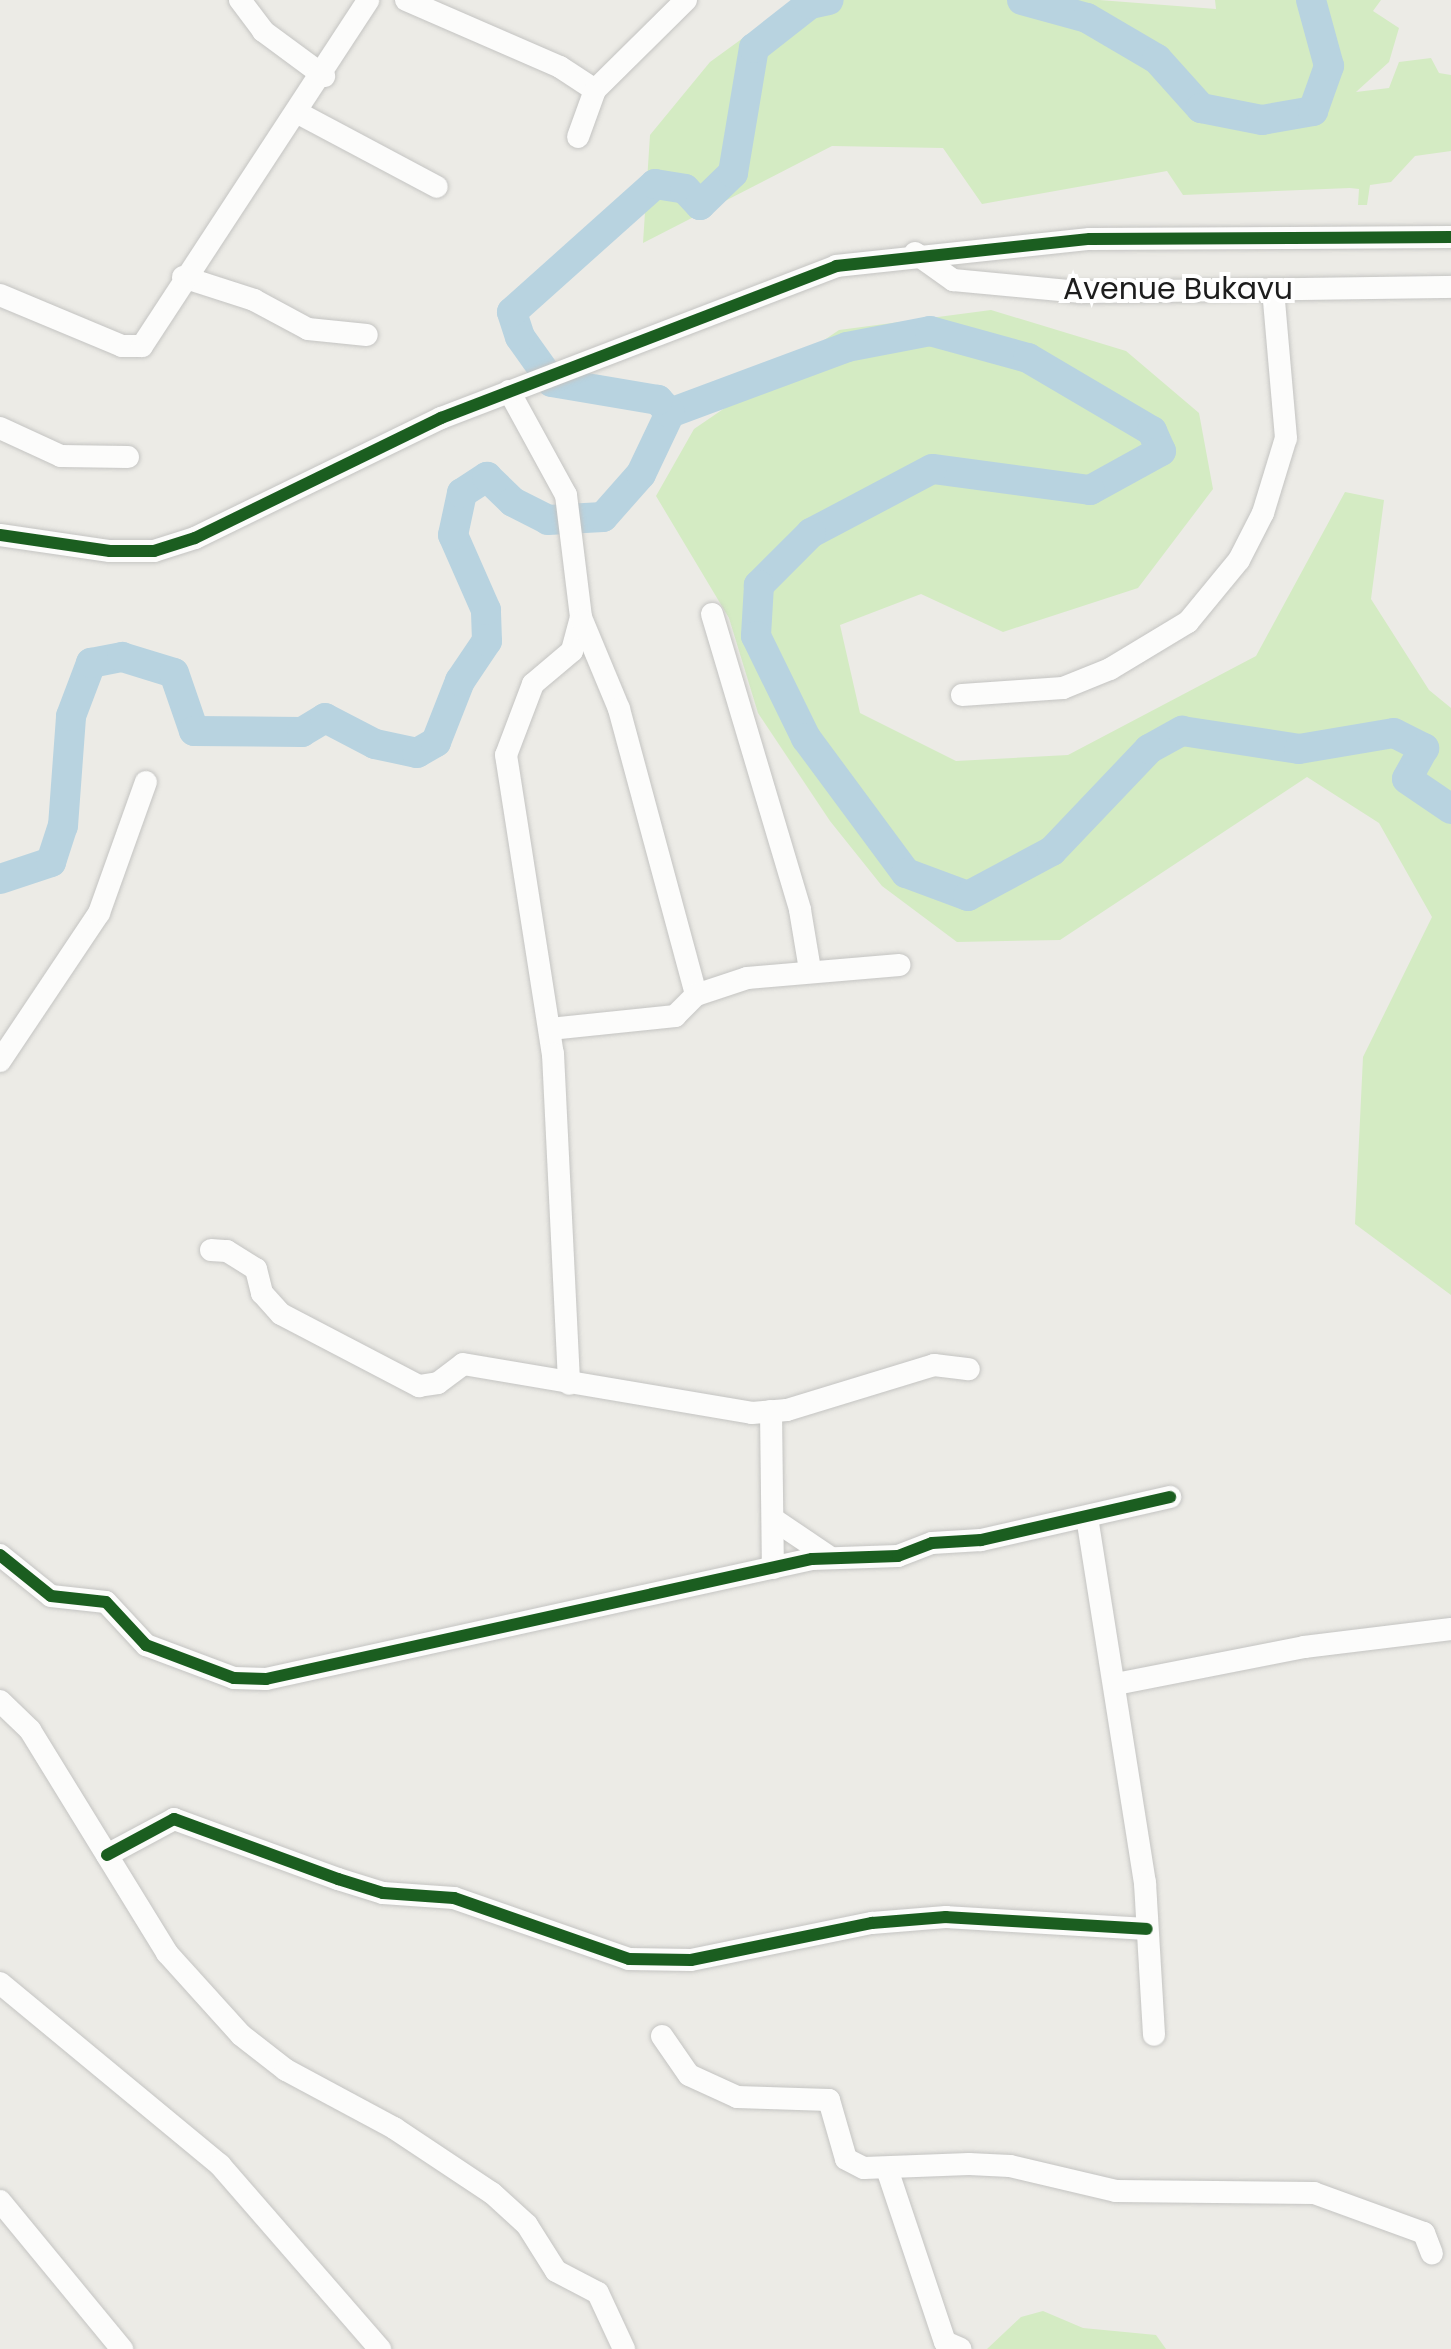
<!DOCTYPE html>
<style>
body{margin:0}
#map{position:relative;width:1451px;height:2349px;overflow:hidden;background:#ecebe6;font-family:Poppins,sans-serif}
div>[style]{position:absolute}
.grass>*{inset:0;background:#d4ebc3}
.river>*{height:30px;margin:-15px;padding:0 15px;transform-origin:15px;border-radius:15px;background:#b8d3e0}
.roads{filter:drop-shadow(0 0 2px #c4c4c2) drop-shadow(0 0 2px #c4c4c2)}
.minor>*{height:22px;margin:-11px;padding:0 11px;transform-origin:11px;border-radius:11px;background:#fcfcfb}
.cycleway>*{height:12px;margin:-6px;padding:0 6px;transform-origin:6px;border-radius:6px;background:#1b5e20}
span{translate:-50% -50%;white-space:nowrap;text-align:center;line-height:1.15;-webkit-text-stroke:8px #fff;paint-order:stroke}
.street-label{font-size:30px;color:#1d1d1d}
</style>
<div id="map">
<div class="grass">
<i style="clip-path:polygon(805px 0,1099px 0,1216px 9px,1215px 0,1381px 0,1373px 11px,1399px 28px,1389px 62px,1356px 92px,1389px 88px,1399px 62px,1431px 58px,1439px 73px,1451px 75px,1451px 151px,1415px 156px,1391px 182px,1370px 185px,1367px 205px,1358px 205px,1359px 189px,1350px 188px,1183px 195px,1167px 171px,982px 204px,943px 148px,832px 146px,643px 243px,650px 135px,710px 62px,791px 3px)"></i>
<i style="clip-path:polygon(991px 310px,1126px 351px,1199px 413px,1213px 489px,1138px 588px,1003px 632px,921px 594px,840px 625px,860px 713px,956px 761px,1068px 755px,1256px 656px,1345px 492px,1384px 500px,1371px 599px,1429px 690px,1451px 708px,1451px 1295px,1355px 1224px,1363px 1057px,1432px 917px,1379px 823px,1307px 777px,1060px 940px,957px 942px,882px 886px,830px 821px,758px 713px,729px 618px,656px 496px,694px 429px,839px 330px)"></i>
<i style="clip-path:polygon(1043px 2311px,1083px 2328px,1156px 2335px,1166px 2349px,987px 2349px,1021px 2317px)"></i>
</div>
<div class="river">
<i style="left:1022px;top:0;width:67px;rotate:15.5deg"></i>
<i style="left:1087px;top:18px;width:81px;rotate:30.4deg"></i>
<i style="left:1157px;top:59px;width:66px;rotate:48.1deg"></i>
<i style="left:1201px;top:108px;width:62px;rotate:11.1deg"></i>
<i style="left:1262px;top:120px;width:52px;rotate:-10deg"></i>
<i style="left:1313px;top:111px;width:48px;rotate:-70.4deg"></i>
<i style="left:1329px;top:66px;width:68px;rotate:-105.3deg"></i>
<i style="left:670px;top:413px;width:189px;rotate:-20.4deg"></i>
<i style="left:847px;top:347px;width:85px;rotate:-10.9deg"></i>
<i style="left:930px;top:331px;width:102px;rotate:15.4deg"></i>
<i style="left:1028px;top:358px;width:144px;rotate:30.5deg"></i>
<i style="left:1152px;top:431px;width:22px;rotate:66deg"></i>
<i style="left:1161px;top:451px;width:81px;rotate:151.2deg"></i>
<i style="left:1090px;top:490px;width:159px;rotate:-172.4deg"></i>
<i style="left:932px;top:469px;width:137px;rotate:152.1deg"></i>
<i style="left:811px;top:533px;width:74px;rotate:135deg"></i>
<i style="left:759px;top:585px;width:51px;rotate:93.4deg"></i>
<i style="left:756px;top:636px;width:114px;rotate:63.9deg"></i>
<i style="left:806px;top:738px;width:168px;rotate:53.5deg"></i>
<i style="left:906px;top:873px;width:66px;rotate:20.4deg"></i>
<i style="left:968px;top:896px;width:95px;rotate:-28.2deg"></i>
<i style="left:1052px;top:851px;width:141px;rotate:-46.4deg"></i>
<i style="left:1149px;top:749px;width:38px;rotate:-29deg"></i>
<i style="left:1182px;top:731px;width:118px;rotate:8.7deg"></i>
<i style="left:1299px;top:749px;width:96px;rotate:-9.6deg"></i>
<i style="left:1394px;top:733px;width:34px;rotate:27deg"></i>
<i style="left:1424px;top:748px;width:35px;rotate:119deg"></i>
<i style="left:1407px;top:779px;width:53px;rotate:34.3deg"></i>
<i style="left:0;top:879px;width:54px;rotate:-18.4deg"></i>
<i style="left:51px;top:862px;width:38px;rotate:-72deg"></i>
<i style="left:63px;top:826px;width:110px;rotate:-85.8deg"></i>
<i style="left:71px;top:716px;width:57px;rotate:-69.3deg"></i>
<i style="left:91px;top:663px;width:32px;rotate:-11deg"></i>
<i style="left:122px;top:657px;width:54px;rotate:17.1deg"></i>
<i style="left:174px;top:673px;width:61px;rotate:71deg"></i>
<i style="left:194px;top:731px;width:108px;rotate:0.5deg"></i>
<i style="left:302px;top:732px;width:27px;rotate:-31deg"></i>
<i style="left:325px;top:718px;width:56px;rotate:27.5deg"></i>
<i style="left:375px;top:744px;width:43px;rotate:12.1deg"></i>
<i style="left:417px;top:753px;width:22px;rotate:-30deg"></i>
<i style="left:436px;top:742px;width:66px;rotate:-68.5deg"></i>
<i style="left:460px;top:681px;width:48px;rotate:-56deg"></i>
<i style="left:487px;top:641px;width:31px;rotate:-92deg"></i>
<i style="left:486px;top:610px;width:82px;rotate:-113.7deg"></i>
<i style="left:453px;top:535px;width:43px;rotate:-77.9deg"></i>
<i style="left:462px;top:493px;width:30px;rotate:-33deg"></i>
<i style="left:487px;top:477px;width:36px;rotate:44deg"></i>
<i style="left:513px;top:502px;width:39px;rotate:27deg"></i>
<i style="left:548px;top:520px;width:55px;rotate:-3.1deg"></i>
<i style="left:603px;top:517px;width:57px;rotate:-48.5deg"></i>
<i style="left:641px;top:474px;width:68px;rotate:-64.6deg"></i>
<i style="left:670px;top:413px;width:18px;rotate:-133deg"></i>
<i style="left:658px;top:400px;width:108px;rotate:-170.4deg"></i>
<i style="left:552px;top:382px;width:55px;rotate:-125.4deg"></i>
<i style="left:520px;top:337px;width:26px;rotate:-108deg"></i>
<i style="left:512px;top:312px;width:192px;rotate:-41.8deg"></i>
<i style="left:655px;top:184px;width:30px;rotate:9deg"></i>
<i style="left:685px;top:189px;width:22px;rotate:47deg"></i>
<i style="left:700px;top:205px;width:46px;rotate:-44.1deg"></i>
<i style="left:733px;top:173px;width:127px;rotate:-80.5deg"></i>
<i style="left:754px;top:48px;width:71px;rotate:-38.2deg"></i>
<i style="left:810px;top:4px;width:19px;rotate:-12deg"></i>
</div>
<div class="roads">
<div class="minor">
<i style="left:240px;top:0;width:39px;rotate:53deg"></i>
<i style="left:263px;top:31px;width:76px;rotate:36.4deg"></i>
<i style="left:406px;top:0;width:168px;rotate:23.5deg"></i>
<i style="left:560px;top:67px;width:42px;rotate:33.3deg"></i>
<i style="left:298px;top:113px;width:157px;rotate:28deg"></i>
<i style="left:578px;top:137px;width:50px;rotate:-70.1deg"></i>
<i style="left:595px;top:90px;width:128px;rotate:-44.7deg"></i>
<i style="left:915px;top:253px;width:47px;rotate:35.4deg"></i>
<i style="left:953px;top:280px;width:129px;rotate:5.4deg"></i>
<i style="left:1081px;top:292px;width:370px;rotate:-0.8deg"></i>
<i style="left:183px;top:277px;width:75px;rotate:17.9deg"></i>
<i style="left:254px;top:300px;width:61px;rotate:28.2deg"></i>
<i style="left:308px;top:329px;width:59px;rotate:5.8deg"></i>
<i style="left:0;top:295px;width:132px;rotate:22.7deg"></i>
<i style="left:122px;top:346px;width:20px"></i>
<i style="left:142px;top:346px;width:413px;rotate:-56.8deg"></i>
<i style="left:509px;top:391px;width:119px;rotate:61.3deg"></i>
<i style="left:566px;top:495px;width:123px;rotate:83deg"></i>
<i style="left:581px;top:617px;width:35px;rotate:105deg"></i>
<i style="left:572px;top:651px;width:51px;rotate:139.8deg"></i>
<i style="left:533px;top:684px;width:76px;rotate:110.8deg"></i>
<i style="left:506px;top:755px;width:303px;rotate:81.1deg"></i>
<i style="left:553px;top:1054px;width:330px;rotate:87.2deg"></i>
<i style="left:0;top:428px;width:67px;rotate:24.7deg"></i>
<i style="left:61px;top:456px;width:67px;rotate:0.9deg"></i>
<i style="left:0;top:535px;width:111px;rotate:8.3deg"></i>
<i style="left:110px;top:551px;width:44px"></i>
<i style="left:154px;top:551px;width:43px;rotate:-17.6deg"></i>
<i style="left:195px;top:538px;width:274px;rotate:-26deg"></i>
<i style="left:441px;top:418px;width:423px;rotate:-21deg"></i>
<i style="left:836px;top:266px;width:255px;rotate:-6.1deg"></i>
<i style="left:1090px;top:239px;width:361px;rotate:-0.3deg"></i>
<i style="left:712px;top:614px;width:309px;rotate:73.4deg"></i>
<i style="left:800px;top:910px;width:61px;rotate:80.5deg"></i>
<i style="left:582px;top:620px;width:96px;rotate:67.4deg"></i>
<i style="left:619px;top:709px;width:296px;rotate:74.9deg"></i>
<i style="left:962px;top:695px;width:101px;rotate:-4deg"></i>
<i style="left:1063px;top:688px;width:51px;rotate:-22deg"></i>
<i style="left:1110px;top:669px;width:91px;rotate:-31.1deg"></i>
<i style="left:1188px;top:622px;width:80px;rotate:-50.6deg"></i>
<i style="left:1239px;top:560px;width:53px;rotate:-62.9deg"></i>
<i style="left:1263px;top:513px;width:78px;rotate:-73deg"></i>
<i style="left:1286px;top:438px;width:149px;rotate:-95deg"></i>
<i style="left:550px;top:1029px;width:126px;rotate:-5.9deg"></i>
<i style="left:675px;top:1016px;width:30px;rotate:-45deg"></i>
<i style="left:696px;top:995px;width:54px;rotate:-18.4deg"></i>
<i style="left:747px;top:978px;width:153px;rotate:-4.9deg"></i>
<i style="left:0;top:1061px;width:178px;rotate:-56.2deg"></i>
<i style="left:99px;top:913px;width:139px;rotate:-70.3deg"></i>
<i style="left:211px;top:1250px;width:16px;rotate:4deg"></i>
<i style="left:227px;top:1251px;width:34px;rotate:32deg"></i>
<i style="left:256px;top:1269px;width:25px;rotate:76deg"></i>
<i style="left:262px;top:1293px;width:28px;rotate:48deg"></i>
<i style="left:281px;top:1314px;width:156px;rotate:27.6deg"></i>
<i style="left:419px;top:1386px;width:19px;rotate:-9deg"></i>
<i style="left:438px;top:1383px;width:31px;rotate:-37deg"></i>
<i style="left:463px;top:1364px;width:293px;rotate:9.6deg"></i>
<i style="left:752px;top:1413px;width:35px;rotate:-5deg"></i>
<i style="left:787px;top:1410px;width:154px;rotate:-17deg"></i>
<i style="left:934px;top:1365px;width:35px;rotate:7deg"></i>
<i style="left:771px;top:1411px;width:157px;rotate:89.3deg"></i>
<i style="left:1087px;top:1517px;width:371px;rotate:81deg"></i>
<i style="left:1145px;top:1883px;width:152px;rotate:86.6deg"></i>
<i style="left:773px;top:1519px;width:70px;rotate:33.9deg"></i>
<i style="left:0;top:1555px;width:65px;rotate:38.8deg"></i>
<i style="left:51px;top:1596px;width:55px;rotate:6.2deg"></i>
<i style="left:106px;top:1602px;width:59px;rotate:47.1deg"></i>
<i style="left:146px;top:1645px;width:94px;rotate:20.6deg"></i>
<i style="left:234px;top:1678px;width:32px;rotate:2deg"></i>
<i style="left:266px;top:1679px;width:559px;rotate:-12.4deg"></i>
<i style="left:812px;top:1559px;width:86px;rotate:-2deg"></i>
<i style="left:898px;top:1556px;width:36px;rotate:-21deg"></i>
<i style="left:932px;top:1543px;width:49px;rotate:-3.5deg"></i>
<i style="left:981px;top:1540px;width:194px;rotate:-12.8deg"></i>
<i style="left:1116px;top:1684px;width:192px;rotate:-11.1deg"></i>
<i style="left:1304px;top:1647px;width:148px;rotate:-7deg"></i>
<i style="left:0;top:1701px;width:42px;rotate:44deg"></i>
<i style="left:30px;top:1730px;width:262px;rotate:58.4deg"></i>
<i style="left:167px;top:1953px;width:110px;rotate:47.9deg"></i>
<i style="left:241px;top:2035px;width:57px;rotate:37.9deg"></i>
<i style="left:286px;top:2070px;width:123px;rotate:28.2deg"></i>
<i style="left:394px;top:2128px;width:118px;rotate:33.6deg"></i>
<i style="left:492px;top:2193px;width:47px;rotate:42.4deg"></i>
<i style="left:527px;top:2225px;width:54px;rotate:57.8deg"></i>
<i style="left:556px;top:2271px;width:47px;rotate:27.6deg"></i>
<i style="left:598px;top:2293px;width:62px;rotate:65.1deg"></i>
<i style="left:107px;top:1855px;width:76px;rotate:-28.2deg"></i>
<i style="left:174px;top:1819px;width:175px;rotate:20.1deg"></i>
<i style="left:338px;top:1879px;width:47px;rotate:17.3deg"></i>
<i style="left:383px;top:1893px;width:71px;rotate:4deg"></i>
<i style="left:454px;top:1898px;width:185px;rotate:19.2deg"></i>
<i style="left:629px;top:1959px;width:62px;rotate:0.9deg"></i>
<i style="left:691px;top:1960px;width:185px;rotate:-11.6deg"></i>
<i style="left:872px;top:1923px;width:74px;rotate:-4.6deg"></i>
<i style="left:946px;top:1917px;width:201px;rotate:3.4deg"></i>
<i style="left:0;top:1983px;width:286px;rotate:39.6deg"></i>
<i style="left:220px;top:2165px;width:244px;rotate:49deg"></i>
<i style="left:662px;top:2036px;width:47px;rotate:55.3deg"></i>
<i style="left:689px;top:2075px;width:53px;rotate:24.6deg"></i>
<i style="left:737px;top:2097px;width:92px;rotate:1.9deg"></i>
<i style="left:829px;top:2100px;width:61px;rotate:73.9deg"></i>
<i style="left:846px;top:2159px;width:20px;rotate:27deg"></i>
<i style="left:864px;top:2168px;width:105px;rotate:-2.2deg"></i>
<i style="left:969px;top:2164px;width:41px;rotate:2.8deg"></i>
<i style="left:1010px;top:2166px;width:109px;rotate:13.3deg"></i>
<i style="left:1116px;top:2191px;width:198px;rotate:0.6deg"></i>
<i style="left:1314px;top:2193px;width:117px;rotate:20deg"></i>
<i style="left:1424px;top:2233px;width:22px;rotate:69deg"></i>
<i style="left:887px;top:2169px;width:182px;rotate:71.5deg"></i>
<i style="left:945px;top:2342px;width:17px;rotate:24deg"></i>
<i style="left:0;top:2201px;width:192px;rotate:50.5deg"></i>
</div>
</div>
<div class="cycleway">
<i style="left:0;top:535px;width:111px;rotate:8.3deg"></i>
<i style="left:110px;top:551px;width:44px"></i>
<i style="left:154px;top:551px;width:43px;rotate:-17.6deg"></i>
<i style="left:195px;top:538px;width:274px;rotate:-26deg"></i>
<i style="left:441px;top:418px;width:423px;rotate:-21deg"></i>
<i style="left:836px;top:266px;width:255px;rotate:-6.1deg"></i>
<i style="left:1090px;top:239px;width:361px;rotate:-0.3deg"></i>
<i style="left:0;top:1555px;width:65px;rotate:38.8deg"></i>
<i style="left:51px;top:1596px;width:55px;rotate:6.2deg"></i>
<i style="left:106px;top:1602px;width:59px;rotate:47.1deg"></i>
<i style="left:146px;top:1645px;width:94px;rotate:20.6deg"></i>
<i style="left:234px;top:1678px;width:32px;rotate:2deg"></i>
<i style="left:266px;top:1679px;width:559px;rotate:-12.4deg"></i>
<i style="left:812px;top:1559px;width:86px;rotate:-2deg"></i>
<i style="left:898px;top:1556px;width:36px;rotate:-21deg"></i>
<i style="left:932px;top:1543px;width:49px;rotate:-3.5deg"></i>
<i style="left:981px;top:1540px;width:194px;rotate:-12.8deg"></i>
<i style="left:107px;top:1855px;width:76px;rotate:-28.2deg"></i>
<i style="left:174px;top:1819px;width:175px;rotate:20.1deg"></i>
<i style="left:338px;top:1879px;width:47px;rotate:17.3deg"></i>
<i style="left:383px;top:1893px;width:71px;rotate:4deg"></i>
<i style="left:454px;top:1898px;width:185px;rotate:19.2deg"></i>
<i style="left:629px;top:1959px;width:62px;rotate:0.9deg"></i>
<i style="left:691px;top:1960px;width:185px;rotate:-11.6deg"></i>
<i style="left:872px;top:1923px;width:74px;rotate:-4.6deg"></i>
<i style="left:946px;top:1917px;width:201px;rotate:3.4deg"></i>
</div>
<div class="street-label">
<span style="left:1178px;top:289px">Avenue Bukavu</span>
</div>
</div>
